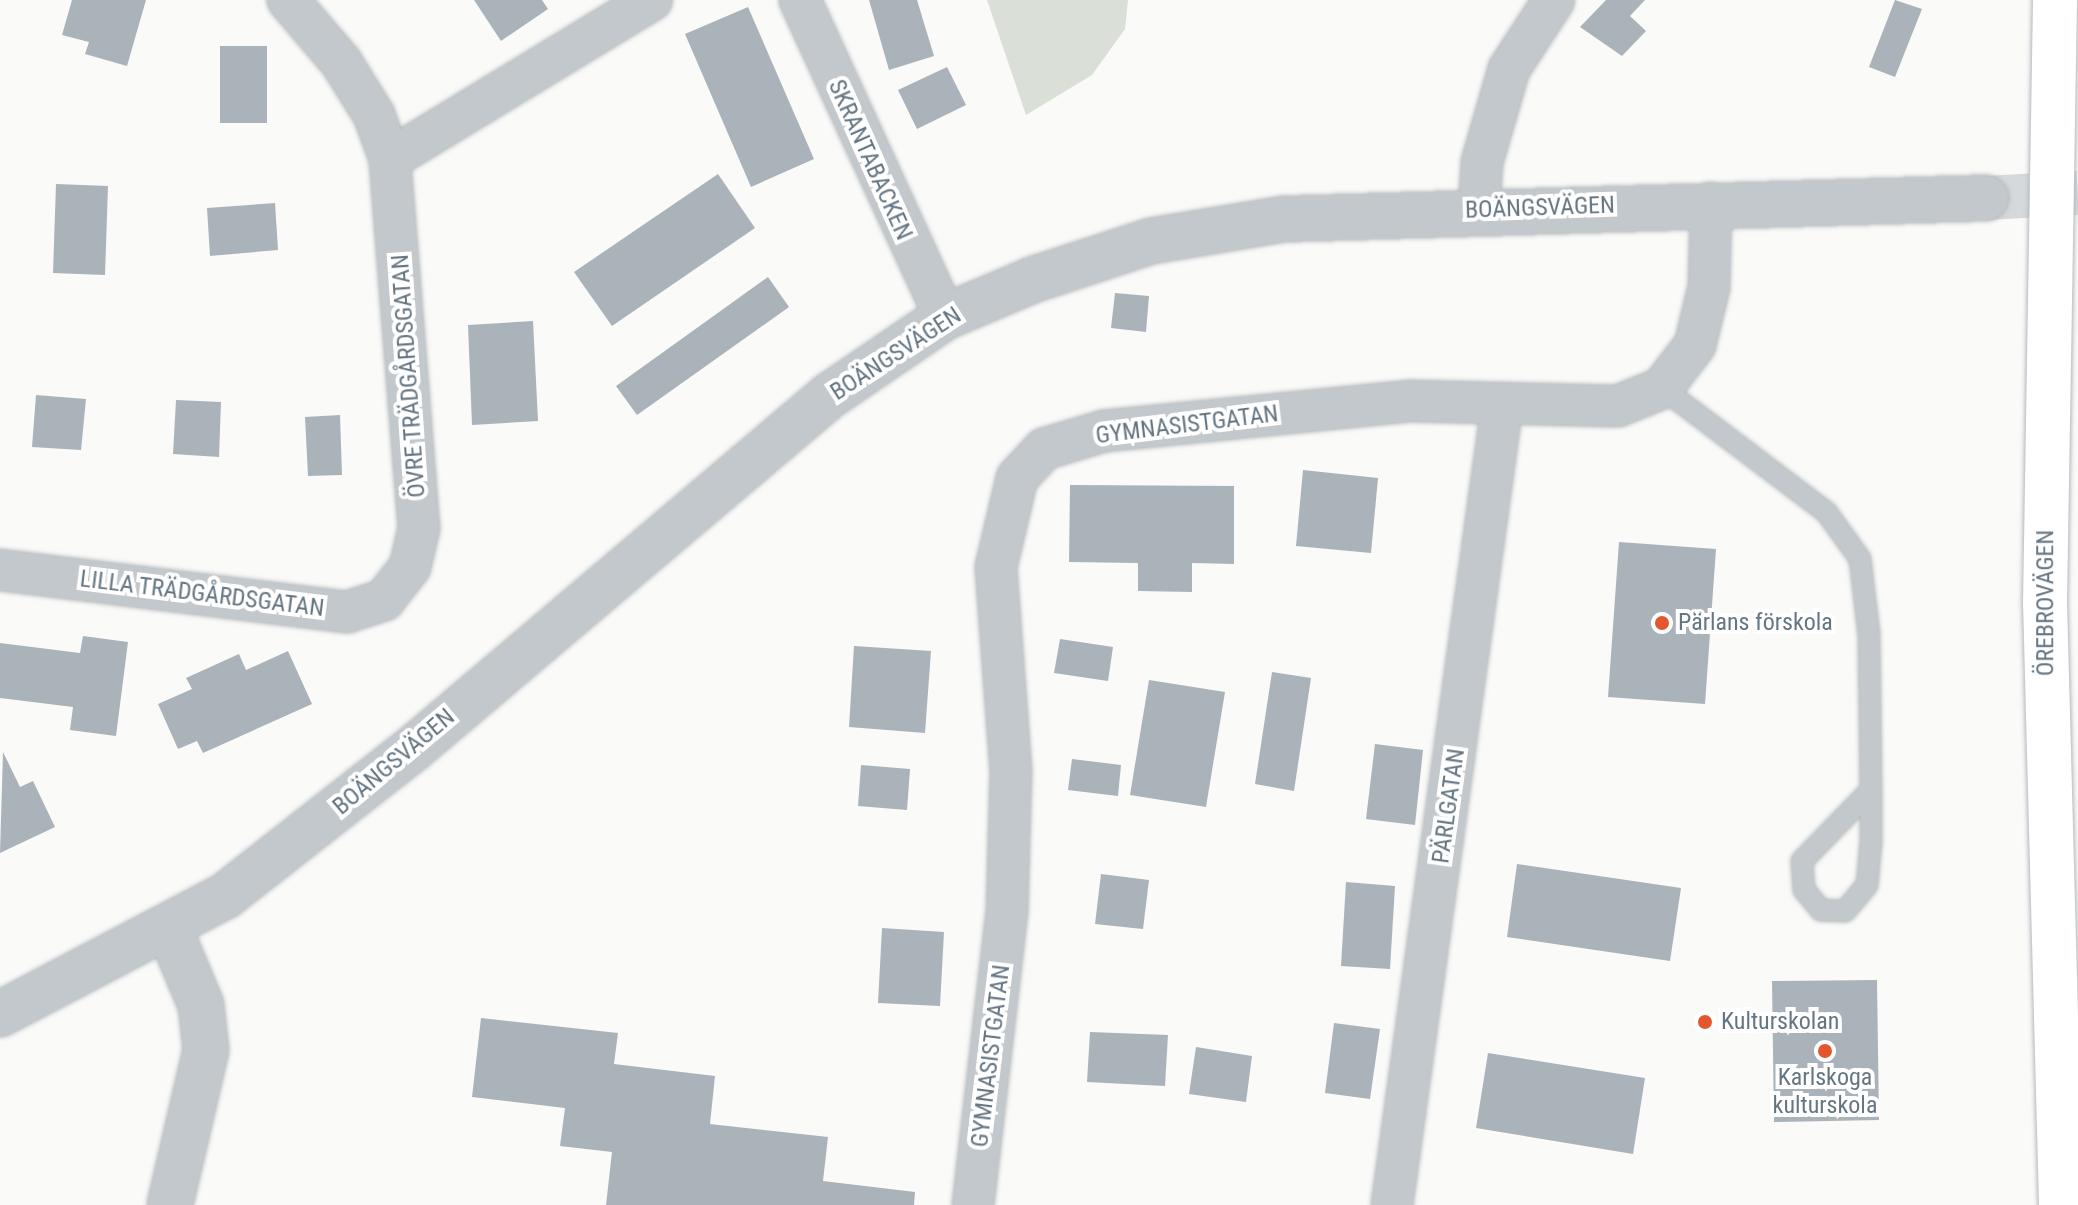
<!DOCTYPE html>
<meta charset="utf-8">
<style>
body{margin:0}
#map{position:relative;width:2078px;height:1205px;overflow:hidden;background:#fafaf8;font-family:"Roboto Condensed",sans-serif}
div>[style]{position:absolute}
.green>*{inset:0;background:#dadfd7}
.building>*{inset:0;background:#aab3b9}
.tertiary-tunnel>*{height:44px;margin-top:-22px;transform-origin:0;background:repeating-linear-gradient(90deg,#d5d9db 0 44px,transparent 0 66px)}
.roads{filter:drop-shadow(0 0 2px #b4b9bd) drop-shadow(0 0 2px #b4b9bd)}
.service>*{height:20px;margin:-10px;padding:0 10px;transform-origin:10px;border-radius:10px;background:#c3c8cc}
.minor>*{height:40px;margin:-20px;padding:0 20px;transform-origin:20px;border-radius:20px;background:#c3c8cc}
.tertiary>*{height:44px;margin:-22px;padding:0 22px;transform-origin:22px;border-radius:22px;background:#c3c8cc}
.trunk>*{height:44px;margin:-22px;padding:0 22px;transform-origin:22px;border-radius:22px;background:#fff}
.dots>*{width:22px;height:22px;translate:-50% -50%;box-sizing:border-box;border:4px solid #fff;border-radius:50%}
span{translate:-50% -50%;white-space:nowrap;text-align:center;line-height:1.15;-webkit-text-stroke:8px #fff;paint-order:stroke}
.street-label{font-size:24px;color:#657683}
.poi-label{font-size:24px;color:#657683}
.left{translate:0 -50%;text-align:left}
</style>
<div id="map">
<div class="green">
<i style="clip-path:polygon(987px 0,1128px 0,1125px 29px,1092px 75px,1026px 115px)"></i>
</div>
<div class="building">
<i style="clip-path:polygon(72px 0,146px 0,127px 66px,85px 54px,89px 42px,62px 35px)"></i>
<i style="clip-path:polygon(474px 0,542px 0,548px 9px,501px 41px)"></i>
<i style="clip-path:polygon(869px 0,917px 0,934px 56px,889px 70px)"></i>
<i style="clip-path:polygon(1606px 0,1645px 0,1630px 16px,1646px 31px,1622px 56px,1580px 27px)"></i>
<i style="clip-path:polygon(1895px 0,1922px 9px,1895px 77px,1869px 67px)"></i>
<i style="clip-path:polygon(748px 7px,814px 159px,751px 187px,685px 34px)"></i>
<i style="clip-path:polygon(220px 46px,267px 46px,267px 123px,220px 123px)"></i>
<i style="clip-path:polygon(947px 67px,966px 105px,917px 129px,898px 90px)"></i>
<i style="clip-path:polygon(718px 174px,755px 228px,612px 326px,574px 272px)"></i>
<i style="clip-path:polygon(56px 184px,108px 186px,105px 275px,53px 273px)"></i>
<i style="clip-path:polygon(275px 203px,278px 250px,210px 256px,207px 208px)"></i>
<i style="clip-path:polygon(768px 277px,789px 307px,637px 415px,616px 386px)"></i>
<i style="clip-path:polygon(1115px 293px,1149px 296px,1146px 332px,1111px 328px)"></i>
<i style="clip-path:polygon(533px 321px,538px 421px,472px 425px,468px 325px)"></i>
<i style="clip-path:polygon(36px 395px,86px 399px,81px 450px,32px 447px)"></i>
<i style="clip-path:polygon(176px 400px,221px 402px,219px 457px,173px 454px)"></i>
<i style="clip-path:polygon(340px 415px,342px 475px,308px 476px,305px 417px)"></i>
<i style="clip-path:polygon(1303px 470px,1378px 478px,1371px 553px,1296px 546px)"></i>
<i style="clip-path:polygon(1070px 485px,1234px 486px,1234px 564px,1192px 563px,1192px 592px,1138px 591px,1138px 563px,1069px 562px)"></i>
<i style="clip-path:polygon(1619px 542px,1716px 549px,1705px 704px,1608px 697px)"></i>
<i style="clip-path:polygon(83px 636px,128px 642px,116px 736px,70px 730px,73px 707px,0 698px,0 643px,80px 653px)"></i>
<i style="clip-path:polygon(1060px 639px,1113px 647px,1108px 681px,1054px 673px)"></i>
<i style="clip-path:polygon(854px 646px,931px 651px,925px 733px,849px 727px)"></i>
<i style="clip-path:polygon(288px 651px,312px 704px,203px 753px,197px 741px,178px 749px,158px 704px,192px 689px,186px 678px,239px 654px,246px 670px)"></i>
<i style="clip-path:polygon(1272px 672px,1311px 678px,1294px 791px,1255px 784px)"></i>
<i style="clip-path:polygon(1149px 680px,1225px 692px,1206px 807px,1130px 795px)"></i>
<i style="clip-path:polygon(1375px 744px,1423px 750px,1415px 825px,1366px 819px)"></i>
<i style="clip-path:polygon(3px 752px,20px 787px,33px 781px,55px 827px,0 853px)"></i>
<i style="clip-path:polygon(1072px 759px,1121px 765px,1118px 796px,1068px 790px)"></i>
<i style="clip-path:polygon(861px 765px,910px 769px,907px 810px,858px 806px)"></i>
<i style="clip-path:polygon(1517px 864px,1681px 888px,1670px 961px,1507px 937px)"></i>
<i style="clip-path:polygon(1101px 874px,1149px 880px,1143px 929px,1095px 924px)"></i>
<i style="clip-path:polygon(1346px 882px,1395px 886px,1390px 969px,1341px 966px)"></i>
<i style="clip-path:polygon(882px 928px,944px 932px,940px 1006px,878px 1003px)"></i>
<i style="clip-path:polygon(1877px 980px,1879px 1120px,1774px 1122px,1772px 981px)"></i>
<i style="clip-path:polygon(481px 1018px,618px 1033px,614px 1064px,715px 1076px,710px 1124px,828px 1137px,823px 1181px,915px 1192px,914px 1205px,606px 1205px,612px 1152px,560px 1146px,565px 1108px,472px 1097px)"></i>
<i style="clip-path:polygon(1334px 1023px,1380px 1029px,1370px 1099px,1325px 1093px)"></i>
<i style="clip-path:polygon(1090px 1032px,1168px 1035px,1165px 1086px,1087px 1082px)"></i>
<i style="clip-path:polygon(1196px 1047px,1252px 1056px,1246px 1102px,1189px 1094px)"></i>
<i style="clip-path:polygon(1488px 1053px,1645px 1078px,1633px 1154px,1476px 1128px)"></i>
</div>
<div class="tertiary-tunnel">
<i style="left:1986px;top:198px;width:92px;rotate:-3.1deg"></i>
</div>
<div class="roads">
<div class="service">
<i style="left:1662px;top:388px;width:207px;rotate:37.1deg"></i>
<i style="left:1827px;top:513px;width:57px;rotate:54.3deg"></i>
<i style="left:1860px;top:559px;width:76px;rotate:83.2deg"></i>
<i style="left:1869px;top:634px;width:156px;rotate:89.3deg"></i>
<i style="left:1871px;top:790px;width:52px;rotate:90deg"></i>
<i style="left:1871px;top:842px;width:43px;rotate:95.3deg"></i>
<i style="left:1867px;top:885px;width:34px;rotate:130deg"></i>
<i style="left:1845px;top:911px;width:24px;rotate:-178deg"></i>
<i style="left:1821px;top:910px;width:26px;rotate:-130deg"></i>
<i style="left:1804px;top:890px;width:29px;rotate:-94deg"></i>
<i style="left:1802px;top:861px;width:99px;rotate:-45.8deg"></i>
</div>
<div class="minor">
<i style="left:800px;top:0;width:349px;rotate:65.4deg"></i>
<i style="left:390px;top:159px;width:306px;rotate:-31.3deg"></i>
<i style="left:1479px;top:209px;width:47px;rotate:-86.3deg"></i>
<i style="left:1482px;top:162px;width:97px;rotate:-73.8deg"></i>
<i style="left:1509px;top:69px;width:82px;rotate:-56.9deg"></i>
<i style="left:0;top:570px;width:350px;rotate:6.9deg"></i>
<i style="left:347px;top:612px;width:39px;rotate:-18deg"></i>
<i style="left:384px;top:600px;width:42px;rotate:-51.8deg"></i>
<i style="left:410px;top:567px;width:39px;rotate:-77deg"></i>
<i style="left:419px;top:529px;width:371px;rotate:-94.5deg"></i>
<i style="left:390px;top:159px;width:47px;rotate:-110deg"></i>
<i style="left:374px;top:115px;width:62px;rotate:-121.9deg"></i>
<i style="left:341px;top:62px;width:82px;rotate:-130.5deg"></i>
<i style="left:973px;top:1205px;width:295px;rotate:-83.4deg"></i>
<i style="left:1007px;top:912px;width:140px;rotate:-88.4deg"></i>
<i style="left:1011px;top:772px;width:206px;rotate:-94.2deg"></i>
<i style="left:996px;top:567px;width:91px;rotate:-76.7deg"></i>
<i style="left:1017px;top:478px;width:40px;rotate:-47deg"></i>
<i style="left:1044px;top:449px;width:63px;rotate:-16.7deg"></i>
<i style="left:1104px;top:431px;width:307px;rotate:-5.6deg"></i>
<i style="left:1410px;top:401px;width:208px;rotate:1.4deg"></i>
<i style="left:1618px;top:406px;width:48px;rotate:-22.2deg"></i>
<i style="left:1662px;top:388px;width:54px;rotate:-52.5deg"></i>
<i style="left:1695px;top:345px;width:60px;rotate:-76.4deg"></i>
<i style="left:1709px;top:287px;width:84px;rotate:-88.6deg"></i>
<i style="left:1392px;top:1205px;width:807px;rotate:-82.16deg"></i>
</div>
<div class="tertiary">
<i style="left:170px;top:931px;width:80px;rotate:67.3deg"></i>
<i style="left:201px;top:1005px;width:45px;rotate:83.7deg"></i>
<i style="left:206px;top:1050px;width:159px;rotate:103.1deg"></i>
<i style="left:0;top:1014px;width:254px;rotate:-27.7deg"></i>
<i style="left:225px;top:896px;width:240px;rotate:-38.1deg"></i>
<i style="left:414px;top:748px;width:544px;rotate:-40.3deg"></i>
<i style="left:829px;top:396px;width:140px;rotate:-34.3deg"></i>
<i style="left:945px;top:317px;width:95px;rotate:-23deg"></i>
<i style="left:1032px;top:280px;width:125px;rotate:-18.1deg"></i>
<i style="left:1151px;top:241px;width:135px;rotate:-9.4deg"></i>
<i style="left:1284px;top:219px;width:702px;rotate:-1.71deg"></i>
</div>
<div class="trunk">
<i style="left:2055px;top:0;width:602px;rotate:90.95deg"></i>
<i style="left:2045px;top:602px;width:603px;rotate:88.48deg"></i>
</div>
</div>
<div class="dots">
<i style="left:1662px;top:623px;background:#e4572e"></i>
<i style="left:1705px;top:1022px;background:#e4572e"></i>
<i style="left:1825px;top:1051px;background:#e4572e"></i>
</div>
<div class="street-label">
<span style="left:870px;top:160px;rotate:66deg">SKRANTABACKEN</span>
<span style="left:1540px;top:208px;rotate:-2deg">BOÄNGSVÄGEN</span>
<span style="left:896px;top:354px;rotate:-33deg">BOÄNGSVÄGEN</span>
<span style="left:409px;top:376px;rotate:-94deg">ÖVRE TRÄDGÅRDSGATAN</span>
<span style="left:1187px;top:425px;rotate:-7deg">GYMNASISTGATAN</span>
<span style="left:202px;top:594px;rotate:7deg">LILLA TRÄDGÅRDSGATAN</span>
<span style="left:2046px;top:603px;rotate:-90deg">ÖREBROVÄGEN</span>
<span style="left:394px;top:762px;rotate:-40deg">BOÄNGSVÄGEN</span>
<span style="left:1449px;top:806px;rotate:-82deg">PÄRLGATAN</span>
<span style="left:991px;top:1056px;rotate:-83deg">GYMNASISTGATAN</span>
</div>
<div class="poi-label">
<span class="left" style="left:1678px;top:623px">Pärlans förskola</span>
<span class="left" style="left:1721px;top:1022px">Kulturskolan</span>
<span style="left:1825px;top:1092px">Karlskoga<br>kulturskola</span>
</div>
</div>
